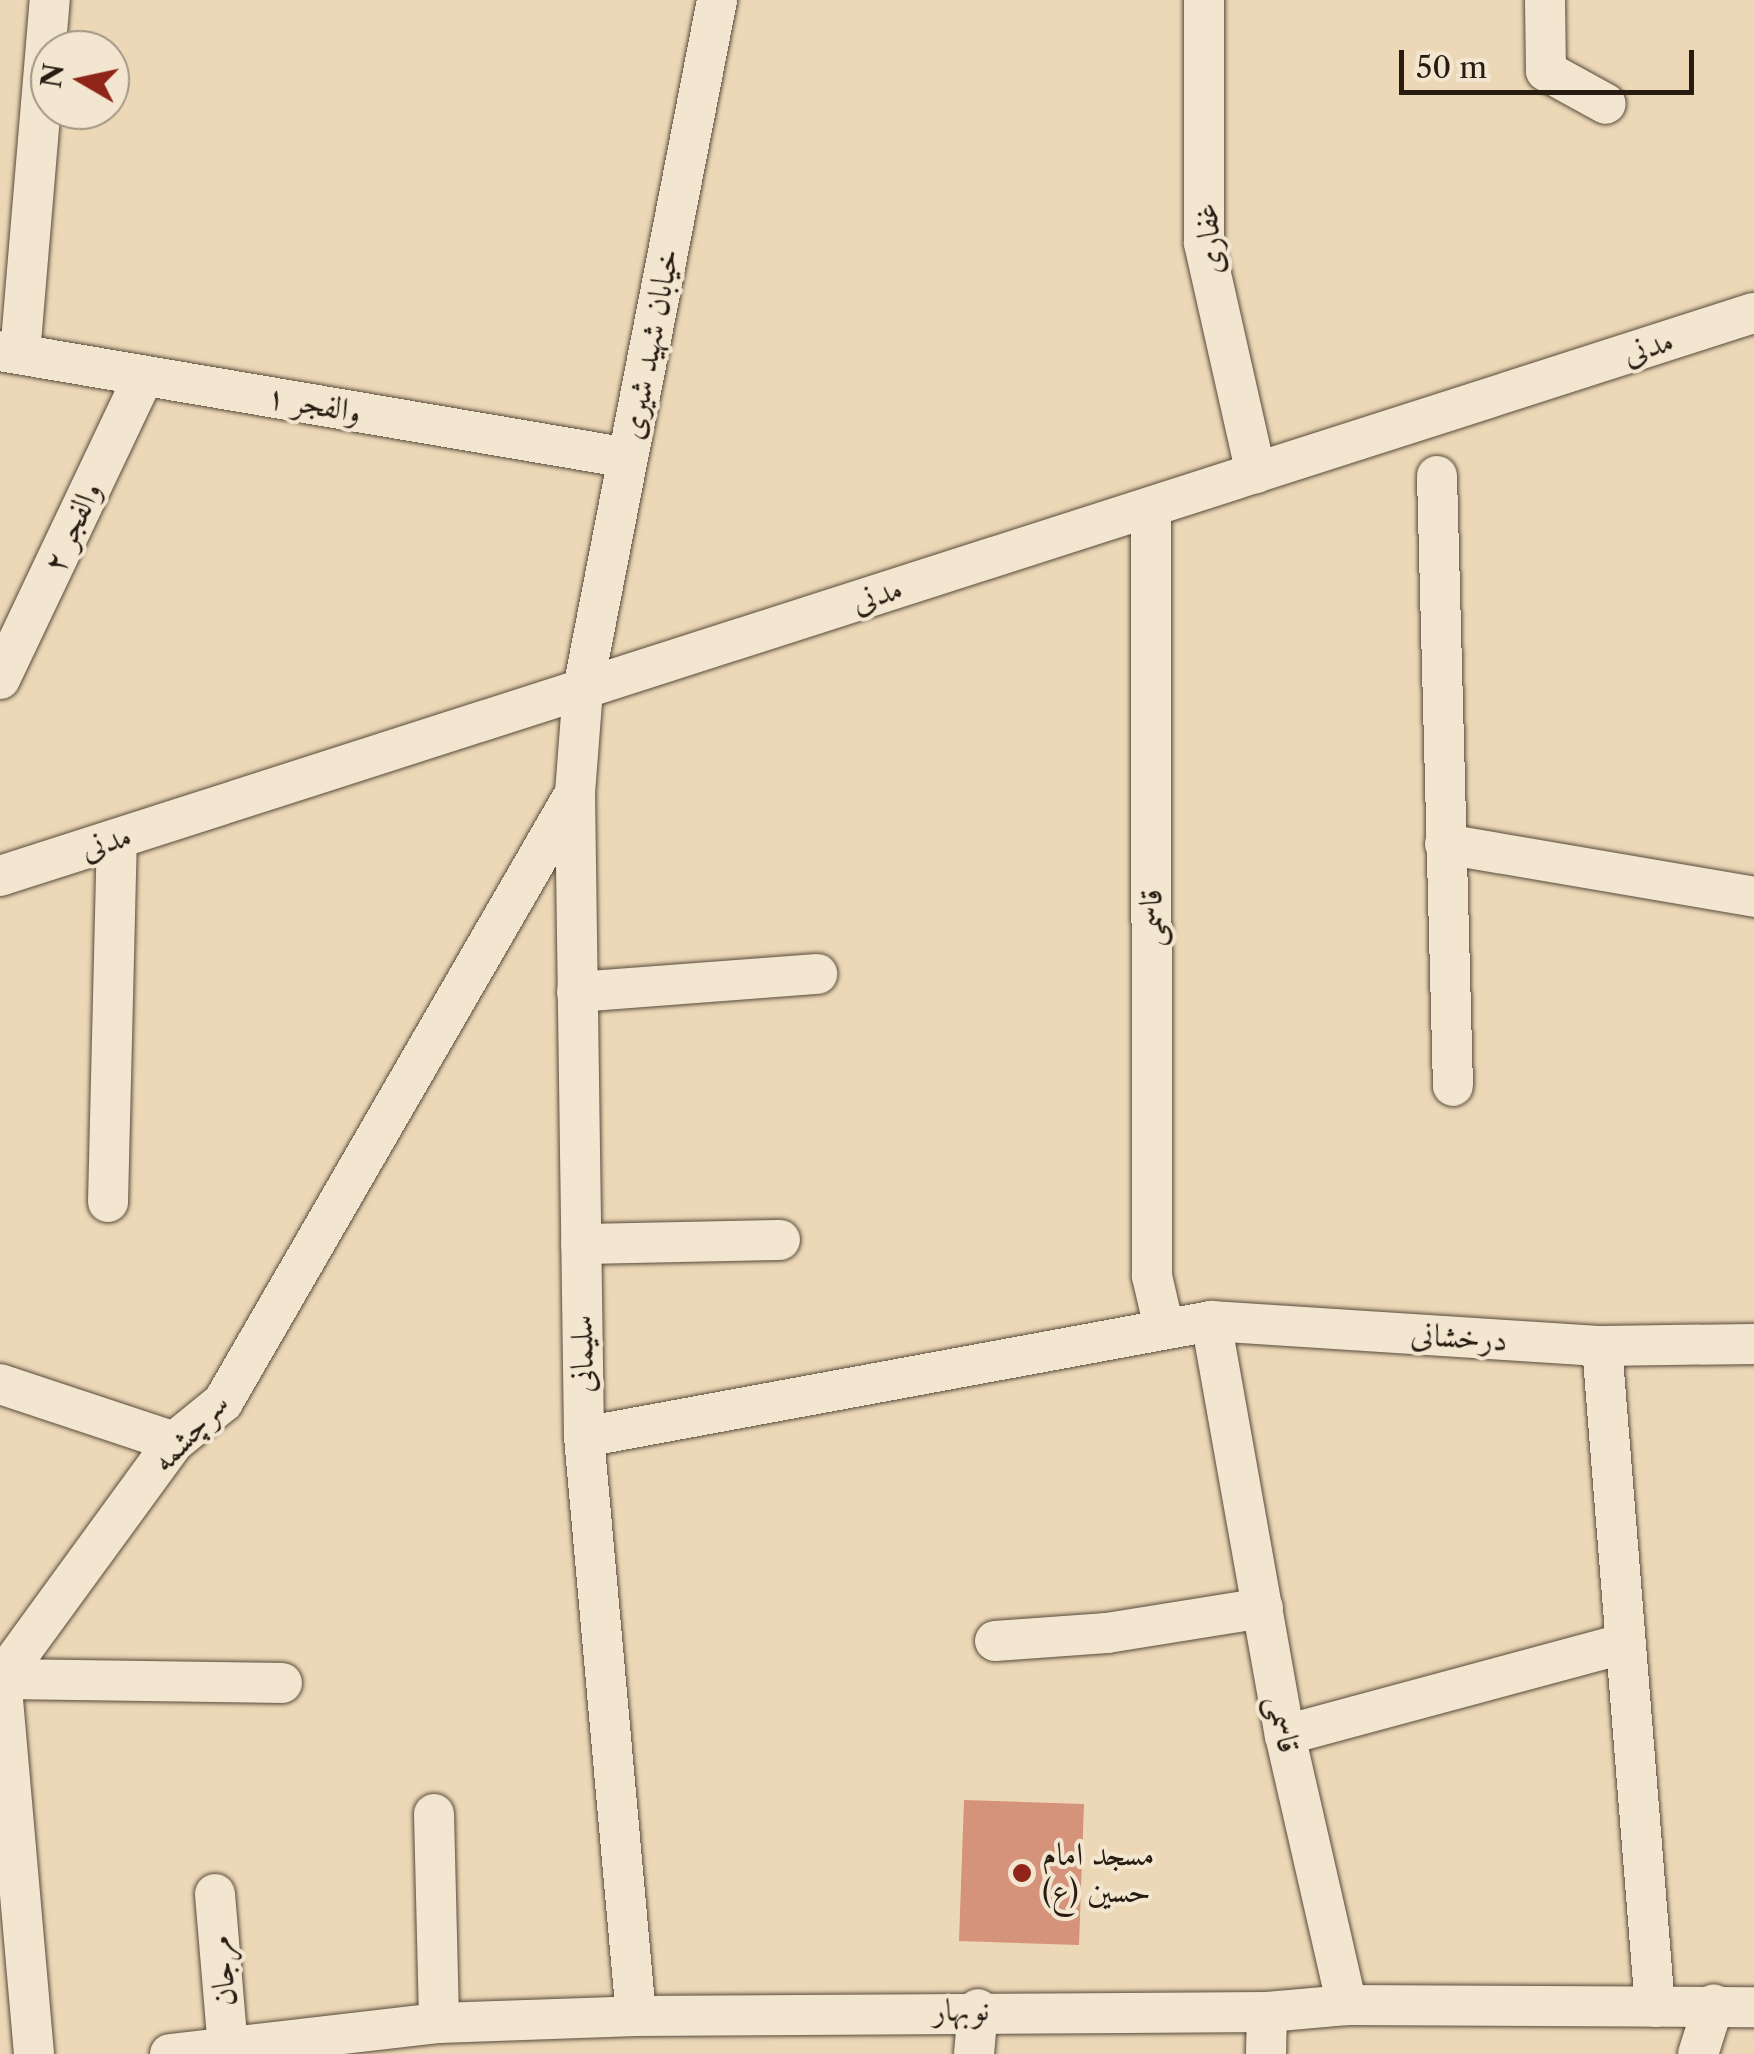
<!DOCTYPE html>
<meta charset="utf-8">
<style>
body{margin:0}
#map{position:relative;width:1754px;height:2054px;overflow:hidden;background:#ecd8b7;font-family:"Libre Caslon Text",Amiri,serif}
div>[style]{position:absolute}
.building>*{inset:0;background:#d6937b}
.roads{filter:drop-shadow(0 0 2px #584a3b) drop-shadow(0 0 2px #584a3b)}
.minor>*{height:40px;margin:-20px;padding:0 20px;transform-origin:20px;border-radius:20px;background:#f3e6d0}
.dots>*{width:28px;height:28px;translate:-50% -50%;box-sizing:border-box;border:5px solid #f3e6d0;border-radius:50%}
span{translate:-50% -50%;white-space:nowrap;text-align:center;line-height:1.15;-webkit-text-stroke:8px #f3e6d0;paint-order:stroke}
.street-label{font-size:32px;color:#271b12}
.poi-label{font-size:32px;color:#271b12}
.left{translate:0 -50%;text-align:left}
.north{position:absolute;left:30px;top:30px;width:100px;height:100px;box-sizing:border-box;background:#f3e6d0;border:2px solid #a19584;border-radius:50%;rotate:279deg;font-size:28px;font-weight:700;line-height:40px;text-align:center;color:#271b12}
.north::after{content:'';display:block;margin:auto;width:35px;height:45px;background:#8f2418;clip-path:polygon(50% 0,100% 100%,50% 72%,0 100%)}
.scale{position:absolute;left:1399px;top:50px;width:295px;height:45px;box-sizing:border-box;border:5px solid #271b12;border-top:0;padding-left:12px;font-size:30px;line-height:35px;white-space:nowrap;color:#271b12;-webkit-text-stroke:8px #f3e6d0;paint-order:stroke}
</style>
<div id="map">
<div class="building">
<i style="clip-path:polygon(964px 1800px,1084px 1804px,1079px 1945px,959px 1941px)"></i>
</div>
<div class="roads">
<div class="minor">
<i style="left:1204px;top:0;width:243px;rotate:90deg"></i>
<i style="left:1204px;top:243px;width:236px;rotate:77.3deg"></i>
<i style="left:1545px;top:0;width:71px;rotate:89.2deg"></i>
<i style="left:1546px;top:71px;width:68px;rotate:28.8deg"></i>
<i style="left:0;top:351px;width:637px;rotate:9.67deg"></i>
<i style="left:20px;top:354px;width:355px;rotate:-85.2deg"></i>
<i style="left:1437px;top:476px;width:610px;rotate:88.5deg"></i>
<i style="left:1151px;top:507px;width:769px;rotate:89.93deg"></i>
<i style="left:1152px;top:1276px;width:53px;rotate:77deg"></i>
<i style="left:0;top:679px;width:335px;rotate:-64.6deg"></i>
<i style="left:1445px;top:844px;width:314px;rotate:9.7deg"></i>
<i style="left:0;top:876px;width:1842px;rotate:-17.8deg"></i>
<i style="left:577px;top:992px;width:241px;rotate:-4.3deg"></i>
<i style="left:108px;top:1202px;width:363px;rotate:-88.6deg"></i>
<i style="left:581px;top:1244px;width:199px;rotate:-1.2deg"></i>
<i style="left:1211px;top:1321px;width:421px;rotate:79.9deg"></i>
<i style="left:1285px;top:1735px;width:277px;rotate:77.1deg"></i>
<i style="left:1602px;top:1346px;width:663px;rotate:85.42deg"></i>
<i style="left:0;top:1384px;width:183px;rotate:18.4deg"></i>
<i style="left:584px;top:1437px;width:638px;rotate:-10.48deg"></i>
<i style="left:1211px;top:1321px;width:392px;rotate:3.7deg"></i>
<i style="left:1602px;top:1346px;width:152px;rotate:-0.8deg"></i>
<i style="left:995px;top:1641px;width:112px;rotate:-4.1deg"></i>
<i style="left:1107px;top:1633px;width:158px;rotate:-9.1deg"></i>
<i style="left:1px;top:1679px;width:281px;rotate:0.8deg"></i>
<i style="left:1285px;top:1735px;width:353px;rotate:-15.1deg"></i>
<i style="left:434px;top:1814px;width:209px;rotate:88.6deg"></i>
<i style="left:215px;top:1894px;width:155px;rotate:85.2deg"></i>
<i style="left:636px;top:2016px;width:581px;rotate:-95.13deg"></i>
<i style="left:584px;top:1437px;width:644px;rotate:-90.8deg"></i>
<i style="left:575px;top:793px;width:104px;rotate:-85.6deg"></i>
<i style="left:583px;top:689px;width:702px;rotate:-78.99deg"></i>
<i style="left:34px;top:2054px;width:376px;rotate:-95deg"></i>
<i style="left:1px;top:1679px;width:293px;rotate:-53.9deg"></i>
<i style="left:174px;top:1442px;width:63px;rotate:-39.2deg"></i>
<i style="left:223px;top:1402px;width:703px;rotate:-59.97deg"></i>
<i style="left:170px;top:2054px;width:271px;rotate:-6.6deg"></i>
<i style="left:439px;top:2023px;width:197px;rotate:-2deg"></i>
<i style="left:636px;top:2016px;width:631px;rotate:-0.36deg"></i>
<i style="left:1267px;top:2012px;width:80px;rotate:-5deg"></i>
<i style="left:1347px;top:2005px;width:407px;rotate:0.3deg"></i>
<i style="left:974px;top:2054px;width:45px;rotate:-84.9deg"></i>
<i style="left:1266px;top:2054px;width:42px;rotate:-88.6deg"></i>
<i style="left:1698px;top:2054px;width:52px;rotate:-72.3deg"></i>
</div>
</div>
<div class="dots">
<i style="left:1022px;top:1873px;background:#8f2418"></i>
</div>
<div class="street-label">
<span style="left:1209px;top:239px;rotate:-96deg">غفاری</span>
<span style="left:650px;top:344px;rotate:-79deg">خیابان شهید شیری</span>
<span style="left:1648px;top:347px;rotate:-18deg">مدنی</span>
<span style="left:314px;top:404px;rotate:10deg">والفجر ۱</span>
<span style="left:72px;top:527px;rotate:-65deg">والفجر ۲</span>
<span style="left:877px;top:595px;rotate:-18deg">مدنی</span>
<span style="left:106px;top:842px;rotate:-18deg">مدنی</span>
<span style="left:1151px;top:918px;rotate:-90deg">قاسمی</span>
<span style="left:1459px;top:1337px;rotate:4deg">درخشانی</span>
<span style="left:582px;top:1354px;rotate:-91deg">سلیمانی</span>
<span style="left:190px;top:1432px;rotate:-47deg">سرچشمه</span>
<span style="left:1284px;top:1724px;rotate:79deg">قاسمی</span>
<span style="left:222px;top:1971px;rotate:-95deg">مرجان</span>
<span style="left:961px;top:2010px;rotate:-1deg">نوبهار</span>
</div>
<div class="poi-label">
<span class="left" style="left:1042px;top:1873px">مسجد امام<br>حسین (ع)</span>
</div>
<div class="north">N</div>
<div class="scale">50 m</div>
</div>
